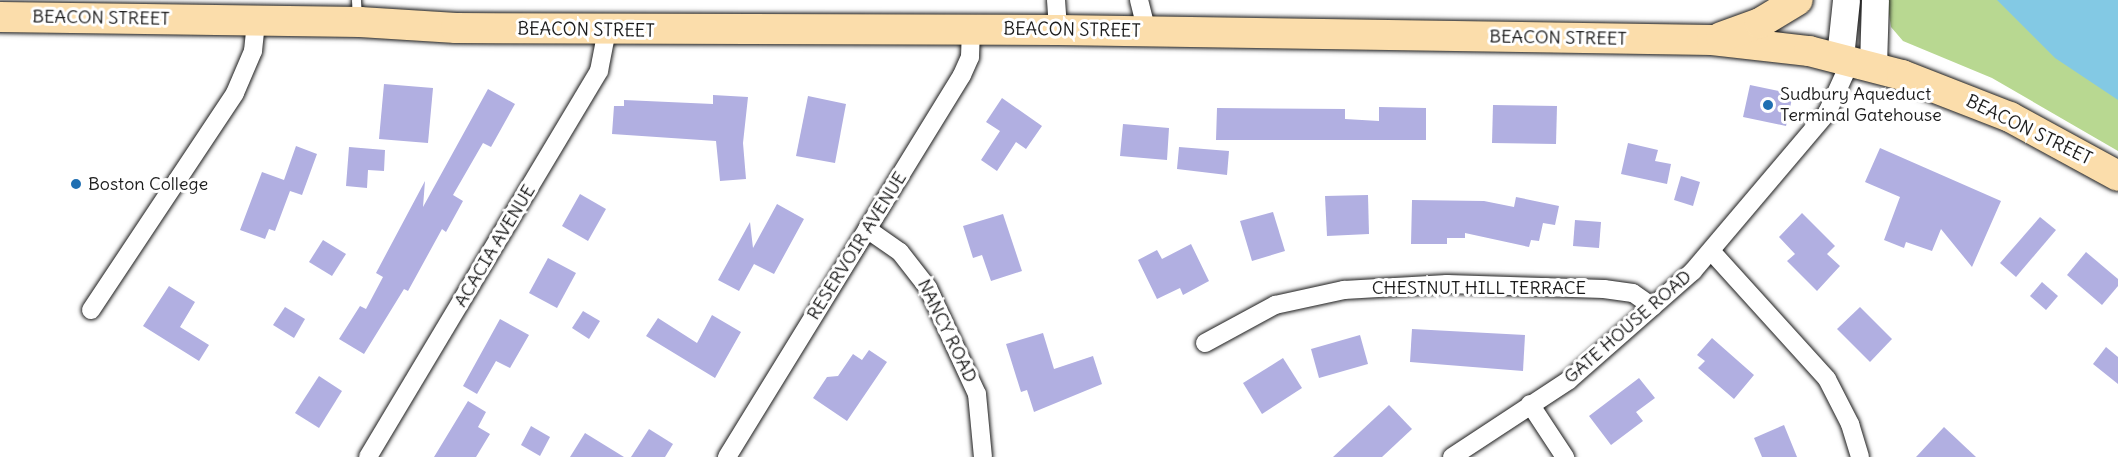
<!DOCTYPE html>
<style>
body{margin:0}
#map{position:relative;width:2118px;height:457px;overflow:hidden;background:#fff;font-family:Delius,sans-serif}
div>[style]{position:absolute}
.green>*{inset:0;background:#b8d891}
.water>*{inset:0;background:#83c9e4}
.building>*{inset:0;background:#b1afe1}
.roads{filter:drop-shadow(0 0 2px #1c1c1c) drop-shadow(0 0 2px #1c1c1c)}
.service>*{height:9px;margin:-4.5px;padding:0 4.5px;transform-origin:4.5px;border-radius:4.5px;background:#fff}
.minor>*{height:18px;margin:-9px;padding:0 9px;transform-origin:9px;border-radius:9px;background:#fff}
.secondary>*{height:27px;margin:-13.5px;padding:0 13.5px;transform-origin:13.5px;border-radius:13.5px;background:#fff}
.primary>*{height:30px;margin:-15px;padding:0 15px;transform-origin:15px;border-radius:15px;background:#fbddab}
.dots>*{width:16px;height:16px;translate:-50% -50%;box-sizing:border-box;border:3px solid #fff;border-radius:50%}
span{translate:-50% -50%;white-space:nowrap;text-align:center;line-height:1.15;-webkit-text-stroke:6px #fff;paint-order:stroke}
.street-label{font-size:18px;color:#1c1c1c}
.poi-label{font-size:18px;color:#1c1c1c}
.left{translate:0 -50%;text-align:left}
</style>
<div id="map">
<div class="green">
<i style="clip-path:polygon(1887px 0,2118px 0,2118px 151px,1992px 78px,1903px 41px,1891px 27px)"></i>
</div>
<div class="water">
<i style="clip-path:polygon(1997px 0,2118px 0,2118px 100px,2055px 58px)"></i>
</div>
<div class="building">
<i style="clip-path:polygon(384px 84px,433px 88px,428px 143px,379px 139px)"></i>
<i style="clip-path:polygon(1750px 85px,1793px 94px,1786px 126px,1743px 117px)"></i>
<i style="clip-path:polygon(488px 89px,515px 104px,491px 147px,483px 143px,453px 195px,463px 201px,446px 232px,442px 229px,408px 291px,404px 289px,364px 354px,339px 339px,360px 306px,366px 309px,383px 277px,376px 273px,425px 181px,423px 207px)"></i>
<i style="clip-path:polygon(713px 95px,748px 97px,743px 143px,746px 179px,720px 181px,716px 141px,612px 134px,614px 106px,624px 106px,624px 100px,713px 104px)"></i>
<i style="clip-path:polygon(808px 96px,846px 104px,835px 163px,796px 156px)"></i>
<i style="clip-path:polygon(1002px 98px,1042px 126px,1026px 149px,1016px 142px,997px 171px,981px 160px,1000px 131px,986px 122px)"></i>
<i style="clip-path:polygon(1493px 105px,1557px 106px,1556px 144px,1492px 143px)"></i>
<i style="clip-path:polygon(1379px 107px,1426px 108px,1426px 140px,1216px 140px,1217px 108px,1345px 109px,1345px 119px,1379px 121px)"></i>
<i style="clip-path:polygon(1123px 124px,1169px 128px,1167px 160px,1120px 156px)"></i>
<i style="clip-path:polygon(1628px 143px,1658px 150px,1655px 161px,1671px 164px,1667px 184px,1621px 174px)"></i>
<i style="clip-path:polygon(296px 146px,317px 154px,302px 195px,290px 191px,275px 231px,269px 229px,265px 239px,240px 230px,262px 172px,284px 180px)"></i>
<i style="clip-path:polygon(349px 147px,385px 150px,384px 171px,368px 170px,367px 188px,346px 186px)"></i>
<i style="clip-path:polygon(1179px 147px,1229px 151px,1227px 175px,1177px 169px)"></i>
<i style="clip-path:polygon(1880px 148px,2001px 201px,1972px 267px,1941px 229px,1932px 251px,1906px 242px,1904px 248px,1884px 240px,1900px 197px,1865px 182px)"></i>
<i style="clip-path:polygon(1681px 176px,1700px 182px,1693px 206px,1674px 200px)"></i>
<i style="clip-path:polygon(580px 194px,606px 209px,588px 241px,562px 226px)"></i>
<i style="clip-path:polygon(1368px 195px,1369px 234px,1327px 236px,1325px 196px)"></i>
<i style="clip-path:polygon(1516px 197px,1559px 206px,1555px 225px,1543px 223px,1539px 241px,1531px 240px,1529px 247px,1465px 233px,1465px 238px,1447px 238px,1447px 244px,1411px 244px,1412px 200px,1484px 201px,1514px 207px)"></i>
<i style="clip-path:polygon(777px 204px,804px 219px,774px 274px,754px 264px,739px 291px,718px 280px,750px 222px,753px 248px)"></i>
<i style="clip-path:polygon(1273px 212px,1285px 251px,1252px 261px,1240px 221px)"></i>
<i style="clip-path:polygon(1802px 213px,1835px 246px,1827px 254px,1840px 266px,1817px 291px,1787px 261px,1795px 254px,1779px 237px)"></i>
<i style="clip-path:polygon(1003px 214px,1022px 271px,991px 281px,982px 255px,973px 258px,963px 226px)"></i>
<i style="clip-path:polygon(2040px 217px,2056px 230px,2016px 277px,2000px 263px)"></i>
<i style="clip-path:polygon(1575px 220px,1601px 222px,1599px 248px,1573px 246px)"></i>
<i style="clip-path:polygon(323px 240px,346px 254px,332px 276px,309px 262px)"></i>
<i style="clip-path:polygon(1191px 244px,1209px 281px,1183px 295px,1180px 288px,1157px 299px,1138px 260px,1157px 250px,1162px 259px)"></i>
<i style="clip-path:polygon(2086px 252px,2118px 279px,2118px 286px,2102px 305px,2067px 275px)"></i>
<i style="clip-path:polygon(548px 258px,576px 273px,557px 308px,529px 293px)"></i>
<i style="clip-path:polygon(2042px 282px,2058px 296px,2046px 310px,2030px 296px)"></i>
<i style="clip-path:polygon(169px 286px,195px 302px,180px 327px,209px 345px,199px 361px,143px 326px)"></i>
<i style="clip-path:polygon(285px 307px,305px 319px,294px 338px,273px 325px)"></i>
<i style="clip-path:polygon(1860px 307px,1892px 339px,1870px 362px,1837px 329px)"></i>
<i style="clip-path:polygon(583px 311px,600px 321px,589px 339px,572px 328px)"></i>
<i style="clip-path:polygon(712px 315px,741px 332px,715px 378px,646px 336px,658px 318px,697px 343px)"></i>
<i style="clip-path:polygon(500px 319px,529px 335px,510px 368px,496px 361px,477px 394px,463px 386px)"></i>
<i style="clip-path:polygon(1412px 329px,1525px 335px,1523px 371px,1410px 362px)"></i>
<i style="clip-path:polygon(1043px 333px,1054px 369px,1093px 356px,1102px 384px,1034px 412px,1027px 390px,1021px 392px,1006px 344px)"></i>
<i style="clip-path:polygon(1360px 335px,1368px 364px,1319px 378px,1311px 349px)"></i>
<i style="clip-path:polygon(1712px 338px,1754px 375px,1734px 399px,1698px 368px,1705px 361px,1697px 355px)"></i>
<i style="clip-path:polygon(2106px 347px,2118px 357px,2118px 384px,2093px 364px)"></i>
<i style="clip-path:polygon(869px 350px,887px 362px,847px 421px,813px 398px,827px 377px,838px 376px,853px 354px,862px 360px)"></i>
<i style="clip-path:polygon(1283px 358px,1302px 388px,1262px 414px,1243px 383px)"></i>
<i style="clip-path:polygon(319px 376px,342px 391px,319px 428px,295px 413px)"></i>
<i style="clip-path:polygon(1639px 378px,1655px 398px,1636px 412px,1643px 421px,1611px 445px,1589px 416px)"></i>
<i style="clip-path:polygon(468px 401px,486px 412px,478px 427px,490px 434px,476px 457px,434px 457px)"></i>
<i style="clip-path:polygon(1389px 405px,1412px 429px,1382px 457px,1333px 457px)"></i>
<i style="clip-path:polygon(1784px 425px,1797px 457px,1762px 457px,1754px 438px)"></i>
<i style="clip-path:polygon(531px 426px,550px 437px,540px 456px,521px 445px)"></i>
<i style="clip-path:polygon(1944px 427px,1976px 457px,1916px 457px)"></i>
<i style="clip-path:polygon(649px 429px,673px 444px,665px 457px,631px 457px)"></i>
<i style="clip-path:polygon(585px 433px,624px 457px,570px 457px)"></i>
</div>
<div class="roads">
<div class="service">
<i style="left:356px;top:0;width:17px;rotate:87deg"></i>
</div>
<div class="minor">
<i style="left:1056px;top:0;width:30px;rotate:86deg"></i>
<i style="left:1139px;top:0;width:32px;rotate:76deg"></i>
<i style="left:867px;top:229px;width:40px;rotate:34.9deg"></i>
<i style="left:900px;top:252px;width:46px;rotate:52.1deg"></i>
<i style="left:928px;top:288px;width:117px;rotate:65.2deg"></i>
<i style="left:977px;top:394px;width:63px;rotate:84.6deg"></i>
<i style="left:1712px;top:252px;width:171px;rotate:47.8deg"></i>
<i style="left:1827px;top:379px;width:51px;rotate:62.9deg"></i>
<i style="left:1850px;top:424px;width:34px;rotate:73deg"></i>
<i style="left:91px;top:310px;width:260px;rotate:-56.4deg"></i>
<i style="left:235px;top:93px;width:46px;rotate:-66.8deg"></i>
<i style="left:253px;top:51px;width:30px;rotate:-84deg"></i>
<i style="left:1205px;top:343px;width:80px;rotate:-28.5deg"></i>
<i style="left:1275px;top:305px;width:71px;rotate:-12.3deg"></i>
<i style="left:1344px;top:290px;width:103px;rotate:-3.3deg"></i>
<i style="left:1447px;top:284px;width:157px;rotate:1.8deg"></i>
<i style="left:1604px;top:289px;width:29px;rotate:8deg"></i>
<i style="left:1633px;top:293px;width:24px;rotate:35deg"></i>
<i style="left:1530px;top:404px;width:64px;rotate:56.6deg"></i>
<i style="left:368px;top:457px;width:450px;rotate:-59.1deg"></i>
<i style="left:599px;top:71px;width:42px;rotate:-79deg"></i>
<i style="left:727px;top:457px;width:448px;rotate:-58.4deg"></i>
<i style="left:962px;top:75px;width:20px;rotate:-66deg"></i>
<i style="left:970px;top:57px;width:27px;rotate:-88deg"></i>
<i style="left:1452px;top:457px;width:140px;rotate:-33.3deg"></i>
<i style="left:1569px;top:380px;width:165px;rotate:-41.3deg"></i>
<i style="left:1693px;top:271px;width:207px;rotate:-49.7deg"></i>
<i style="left:1827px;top:113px;width:58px;rotate:-65.6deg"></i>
</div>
<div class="secondary">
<i style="left:1840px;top:57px;width:57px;rotate:-84deg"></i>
<i style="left:1873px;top:66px;width:66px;rotate:-88.3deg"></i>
</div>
<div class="primary">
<i style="left:0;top:17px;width:360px;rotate:0.8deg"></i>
<i style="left:360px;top:22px;width:96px;rotate:3.6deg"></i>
<i style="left:456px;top:28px;width:602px;rotate:0.19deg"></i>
<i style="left:1058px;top:30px;width:654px;rotate:0.88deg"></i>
<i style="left:1712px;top:40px;width:98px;rotate:6.5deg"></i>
<i style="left:1809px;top:51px;width:96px;rotate:14.5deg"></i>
<i style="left:1902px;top:75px;width:116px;rotate:21.3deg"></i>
<i style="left:2010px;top:117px;width:123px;rotate:28.6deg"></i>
<i style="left:1721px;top:37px;width:41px;rotate:-19.7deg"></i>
<i style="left:1760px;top:23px;width:44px;rotate:-31.2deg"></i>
</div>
</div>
<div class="dots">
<i style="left:1768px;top:105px;background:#1f6fb2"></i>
<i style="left:76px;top:184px;background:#1f6fb2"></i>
</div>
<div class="street-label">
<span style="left:101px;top:18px;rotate:1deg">BEACON STREET</span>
<span style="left:586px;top:30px;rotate:1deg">BEACON STREET</span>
<span style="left:1072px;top:30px;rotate:1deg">BEACON STREET</span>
<span style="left:1558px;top:38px;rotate:1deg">BEACON STREET</span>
<span style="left:2029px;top:130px;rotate:26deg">BEACON STREET</span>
<span style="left:495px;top:246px;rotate:-59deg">ACACIA AVENUE</span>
<span style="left:857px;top:246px;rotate:-58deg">RESERVOIR AVENUE</span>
<span style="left:1479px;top:288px">CHESTNUT HILL TERRACE</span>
<span style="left:1628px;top:327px;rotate:-41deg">GATE HOUSE ROAD</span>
<span style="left:947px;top:331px;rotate:64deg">NANCY ROAD</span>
</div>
<div class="poi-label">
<span class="left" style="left:1780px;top:105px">Sudbury Aqueduct<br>Terminal Gatehouse</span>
<span class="left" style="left:88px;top:184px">Boston College</span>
</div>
</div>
